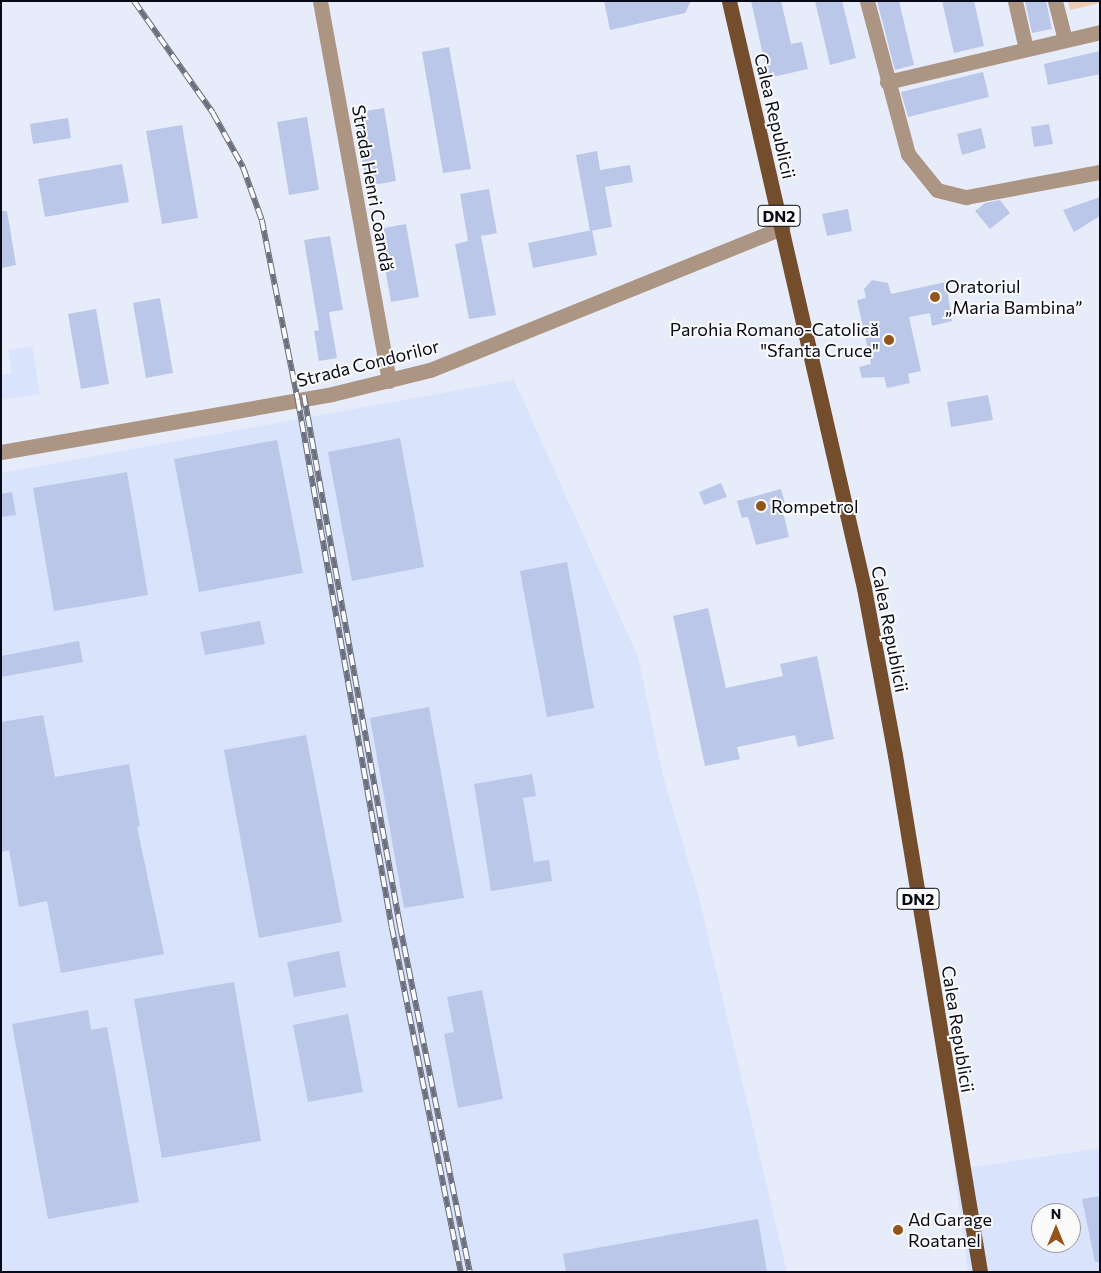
<!DOCTYPE html>
<meta charset="utf-8">
<style>
body{margin:0}
#map{position:relative;width:1101px;height:1273px;overflow:hidden;background:#e7ecfa;font-family:Commissioner,sans-serif}
div>[style]{position:absolute}
.built>*{inset:0;background:#d9e3fc}
.green>*{inset:0;background:#eecbb0}
.building>*{inset:0;background:#bac7e9}
.minor>*{height:15px;margin:-7.5px;padding:0 7.5px;transform-origin:7.5px;border-radius:7.5px;background:#ac9583}
.major>*{height:15px;margin:-7.5px;padding:0 7.5px;transform-origin:7.5px;border-radius:7.5px;background:#744d2c}
.rail>*{height:5.5px;margin-top:-2.75px;transform-origin:0;background:repeating-linear-gradient(90deg,#fafafa 0 11px,#6c707d 0 22px);box-sizing:border-box;border-block:1px solid #6c707d}
.dots>*{width:14px;height:14px;translate:-50% -50%;box-sizing:border-box;border:2px solid #fafafa;border-radius:50%}
span{translate:-50% -50%;white-space:nowrap;text-align:center;line-height:1.15;-webkit-text-stroke:4px #fafafa;paint-order:stroke}
.shield-label span{padding:1px 4px;background:#fafafa;border:1px solid;border-radius:4px;-webkit-text-stroke-width:0}
.shield-label{font-size:16px;color:#080b17;font-weight:700}
.street-label{font-size:18px;color:#080b17}
.poi-label{font-size:18px;color:#080b17}
.left{translate:0 -50%;text-align:left}
.right{translate:-100% -50%;text-align:right}
.frame{position:absolute;inset:0;border:2px solid #080b17;pointer-events:none}
.north{position:absolute;left:1031px;top:1203px;width:50px;height:50px;box-sizing:border-box;background:#fafafa;border:1px solid #999a9f;border-radius:50%;rotate:0deg;font-size:14px;font-weight:700;line-height:20px;text-align:center;color:#080b17}
.north::after{content:'';display:block;margin:auto;width:18px;height:22px;background:#93561a;clip-path:polygon(50% 0,100% 100%,50% 72%,0 100%)}
</style>
<div id="map">
<div class="built">
<i style="clip-path:polygon(32px 346px,40px 394px,1px 400px,1px 375px,12px 373px,8px 350px)"></i>
<i style="clip-path:polygon(514px 380px,638px 657px,663px 776px,699px 898px,787px 1272px,1px 1272px,1px 473px)"></i>
<i style="clip-path:polygon(evenodd,1100px 1148px,1100px 1272px,968px 1272px,954px 1170px,1100px 1148px,1041px 1213px,1071px 1213px,1071px 1243px,1041px 1243px,1041px 1213px)"></i>
</div>
<div class="green">
<i style="clip-path:polygon(1068px 1px,1100px 1px,1100px 3px,1070px 10px)"></i>
</div>
<div class="building">
<i style="clip-path:polygon(604px 1px,691px 1px,685px 13px,610px 30px)"></i>
<i style="clip-path:polygon(751px 1px,781px 1px,791px 44px,802px 42px,808px 69px,768px 78px)"></i>
<i style="clip-path:polygon(815px 1px,842px 1px,856px 58px,830px 65px)"></i>
<i style="clip-path:polygon(877px 1px,899px 1px,914px 65px,895px 70px)"></i>
<i style="clip-path:polygon(942px 1px,974px 1px,984px 46px,954px 53px)"></i>
<i style="clip-path:polygon(1025px 1px,1046px 1px,1052px 29px,1032px 33px)"></i>
<i style="clip-path:polygon(449px 47px,471px 169px,443px 173px,422px 52px)"></i>
<i style="clip-path:polygon(1100px 51px,1100px 74px,1048px 85px,1044px 64px)"></i>
<i style="clip-path:polygon(983px 72px,989px 97px,908px 117px,901px 92px)"></i>
<i style="clip-path:polygon(384px 108px,396px 181px,367px 186px,354px 113px)"></i>
<i style="clip-path:polygon(307px 117px,319px 190px,289px 195px,277px 122px)"></i>
<i style="clip-path:polygon(68px 118px,71px 138px,33px 144px,30px 124px)"></i>
<i style="clip-path:polygon(1049px 124px,1053px 144px,1034px 147px,1031px 127px)"></i>
<i style="clip-path:polygon(182px 125px,198px 218px,162px 224px,146px 131px)"></i>
<i style="clip-path:polygon(981px 128px,986px 148px,962px 155px,957px 134px)"></i>
<i style="clip-path:polygon(597px 151px,600px 170px,630px 165px,633px 182px,605px 187px,612px 227px,590px 231px,576px 155px)"></i>
<i style="clip-path:polygon(122px 164px,129px 202px,45px 217px,38px 179px)"></i>
<i style="clip-path:polygon(489px 189px,497px 233px,481px 236px,496px 315px,469px 319px,455px 244px,468px 241px,460px 194px)"></i>
<i style="clip-path:polygon(1100px 197px,1100px 216px,1074px 232px,1063px 210px)"></i>
<i style="clip-path:polygon(1000px 200px,1010px 213px,990px 229px,975px 211px,985px 203px)"></i>
<i style="clip-path:polygon(848px 209px,852px 231px,827px 236px,822px 214px)"></i>
<i style="clip-path:polygon(1px 211px,7px 211px,16px 265px,1px 268px)"></i>
<i style="clip-path:polygon(406px 224px,419px 297px,391px 302px,378px 229px)"></i>
<i style="clip-path:polygon(592px 230px,597px 255px,533px 268px,528px 243px)"></i>
<i style="clip-path:polygon(330px 236px,343px 310px,329px 312px,337px 358px,319px 361px,314px 331px,319px 330px,304px 240px)"></i>
<i style="clip-path:polygon(872px 280px,888px 283px,891px 294px,946px 282px,952px 321px,932px 326px,930px 313px,909px 317px,921px 371px,908px 374px,910px 383px,887px 388px,884px 377px,862px 378px,859px 367px,871px 364px,857px 300px,866px 298px,864px 289px)"></i>
<i style="clip-path:polygon(160px 298px,173px 373px,146px 378px,133px 303px)"></i>
<i style="clip-path:polygon(96px 309px,109px 384px,81px 389px,68px 314px)"></i>
<i style="clip-path:polygon(988px 395px,993px 420px,951px 427px,947px 402px)"></i>
<i style="clip-path:polygon(400px 438px,424px 567px,352px 581px,328px 452px)"></i>
<i style="clip-path:polygon(277px 440px,303px 573px,199px 592px,174px 459px)"></i>
<i style="clip-path:polygon(127px 472px,148px 595px,54px 611px,33px 488px)"></i>
<i style="clip-path:polygon(721px 483px,727px 497px,704px 505px,699px 492px)"></i>
<i style="clip-path:polygon(781px 489px,786px 507px,782px 508px,789px 537px,756px 545px,748px 517px,742px 518px,737px 501px)"></i>
<i style="clip-path:polygon(12px 492px,16px 515px,1px 517px,1px 494px)"></i>
<i style="clip-path:polygon(567px 562px,594px 708px,547px 717px,520px 571px)"></i>
<i style="clip-path:polygon(708px 608px,726px 688px,783px 676px,780px 664px,817px 656px,834px 739px,798px 747px,795px 735px,737px 747px,740px 759px,705px 766px,673px 616px)"></i>
<i style="clip-path:polygon(260px 621px,265px 644px,205px 655px,200px 632px)"></i>
<i style="clip-path:polygon(79px 641px,83px 662px,1px 677px,1px 656px)"></i>
<i style="clip-path:polygon(429px 707px,464px 898px,404px 908px,370px 718px)"></i>
<i style="clip-path:polygon(43px 715px,55px 777px,129px 764px,140px 826px,137px 827px,164px 954px,61px 973px,47px 901px,19px 907px,9px 850px,1px 852px,1px 722px)"></i>
<i style="clip-path:polygon(306px 735px,342px 922px,259px 938px,224px 750px)"></i>
<i style="clip-path:polygon(532px 774px,536px 796px,523px 798px,534px 862px,549px 860px,552px 881px,491px 891px,474px 784px)"></i>
<i style="clip-path:polygon(339px 951px,346px 987px,294px 997px,287px 962px)"></i>
<i style="clip-path:polygon(234px 982px,261px 1141px,162px 1158px,134px 999px)"></i>
<i style="clip-path:polygon(482px 990px,503px 1099px,458px 1108px,444px 1034px,454px 1032px,447px 997px)"></i>
<i style="clip-path:polygon(88px 1010px,91px 1030px,107px 1027px,139px 1202px,48px 1219px,12px 1024px)"></i>
<i style="clip-path:polygon(348px 1014px,363px 1092px,308px 1102px,293px 1025px)"></i>
<i style="clip-path:polygon(1100px 1196px,1100px 1262px,1095px 1262px,1082px 1199px)"></i>
<i style="clip-path:polygon(758px 1219px,767px 1272px,566px 1272px,563px 1254px)"></i>
</div>
<div class="minor">
<i style="left:320px;top:1px;width:386px;rotate:79.7deg"></i>
<i style="left:867px;top:1px;width:158px;rotate:75deg"></i>
<i style="left:908px;top:154px;width:46px;rotate:51.1deg"></i>
<i style="left:937px;top:190px;width:30px;rotate:14deg"></i>
<i style="left:966px;top:197px;width:136px;rotate:-10.6deg"></i>
<i style="left:1015px;top:1px;width:49px;rotate:77.1deg"></i>
<i style="left:1055px;top:1px;width:40px;rotate:75.6deg"></i>
<i style="left:887px;top:82px;width:219px;rotate:-13.2deg"></i>
<i style="left:1px;top:452px;width:336px;rotate:-9.9deg"></i>
<i style="left:332px;top:394px;width:101px;rotate:-13.8deg"></i>
<i style="left:430px;top:370px;width:380px;rotate:-22deg"></i>
</div>
<div class="major">
<i style="left:729px;top:1px;width:602px;rotate:77.05deg"></i>
<i style="left:864px;top:588px;width:170px;rotate:79.5deg"></i>
<i style="left:895px;top:755px;width:524px;rotate:80.66deg"></i>
</div>
<div class="rail">
<i style="left:134px;top:1px;width:137px;rotate:54.8deg"></i>
<i style="left:213px;top:113px;width:62px;rotate:60.9deg"></i>
<i style="left:243px;top:167px;width:56px;rotate:70.3deg"></i>
<i style="left:262px;top:220px;width:184px;rotate:78.7deg"></i>
<i style="left:298px;top:400px;width:535px;rotate:79.89deg"></i>
<i style="left:392px;top:927px;width:352px;rotate:78.7deg"></i>
<i style="left:304px;top:395px;width:539px;rotate:79.73deg"></i>
<i style="left:400px;top:925px;width:354px;rotate:78.6deg"></i>
</div>
<div class="dots">
<i style="left:935px;top:297px;background:#93561a"></i>
<i style="left:889px;top:340px;background:#93561a"></i>
<i style="left:761px;top:506px;background:#93561a"></i>
<i style="left:898px;top:1230px;background:#93561a"></i>
</div>
<div class="shield-label">
<span style="left:779px;top:216px">DN2</span>
<span style="left:918px;top:899px">DN2</span>
</div>
<div class="street-label">
<span style="left:775px;top:116px;rotate:77deg">Calea Republicii</span>
<span style="left:373px;top:188px;rotate:80deg">Strada Henri Coandă</span>
<span style="left:368px;top:363px;rotate:-14deg">Strada Condorilor</span>
<span style="left:890px;top:629px;rotate:79deg">Calea Republicii</span>
<span style="left:958px;top:1029px;rotate:81deg">Calea Republicii</span>
</div>
<div class="poi-label">
<span class="left" style="left:945px;top:297px">Oratoriul<br>„Maria Bambina”</span>
<span class="right" style="left:879px;top:340px">Parohia Romano-Catolică<br>"Sfanta Cruce"</span>
<span class="left" style="left:771px;top:506px">Rompetrol</span>
<span class="left" style="left:908px;top:1230px">Ad Garage<br>Roatanel</span>
</div>
<div class="frame"></div>
<div class="north">N</div>
</div>
